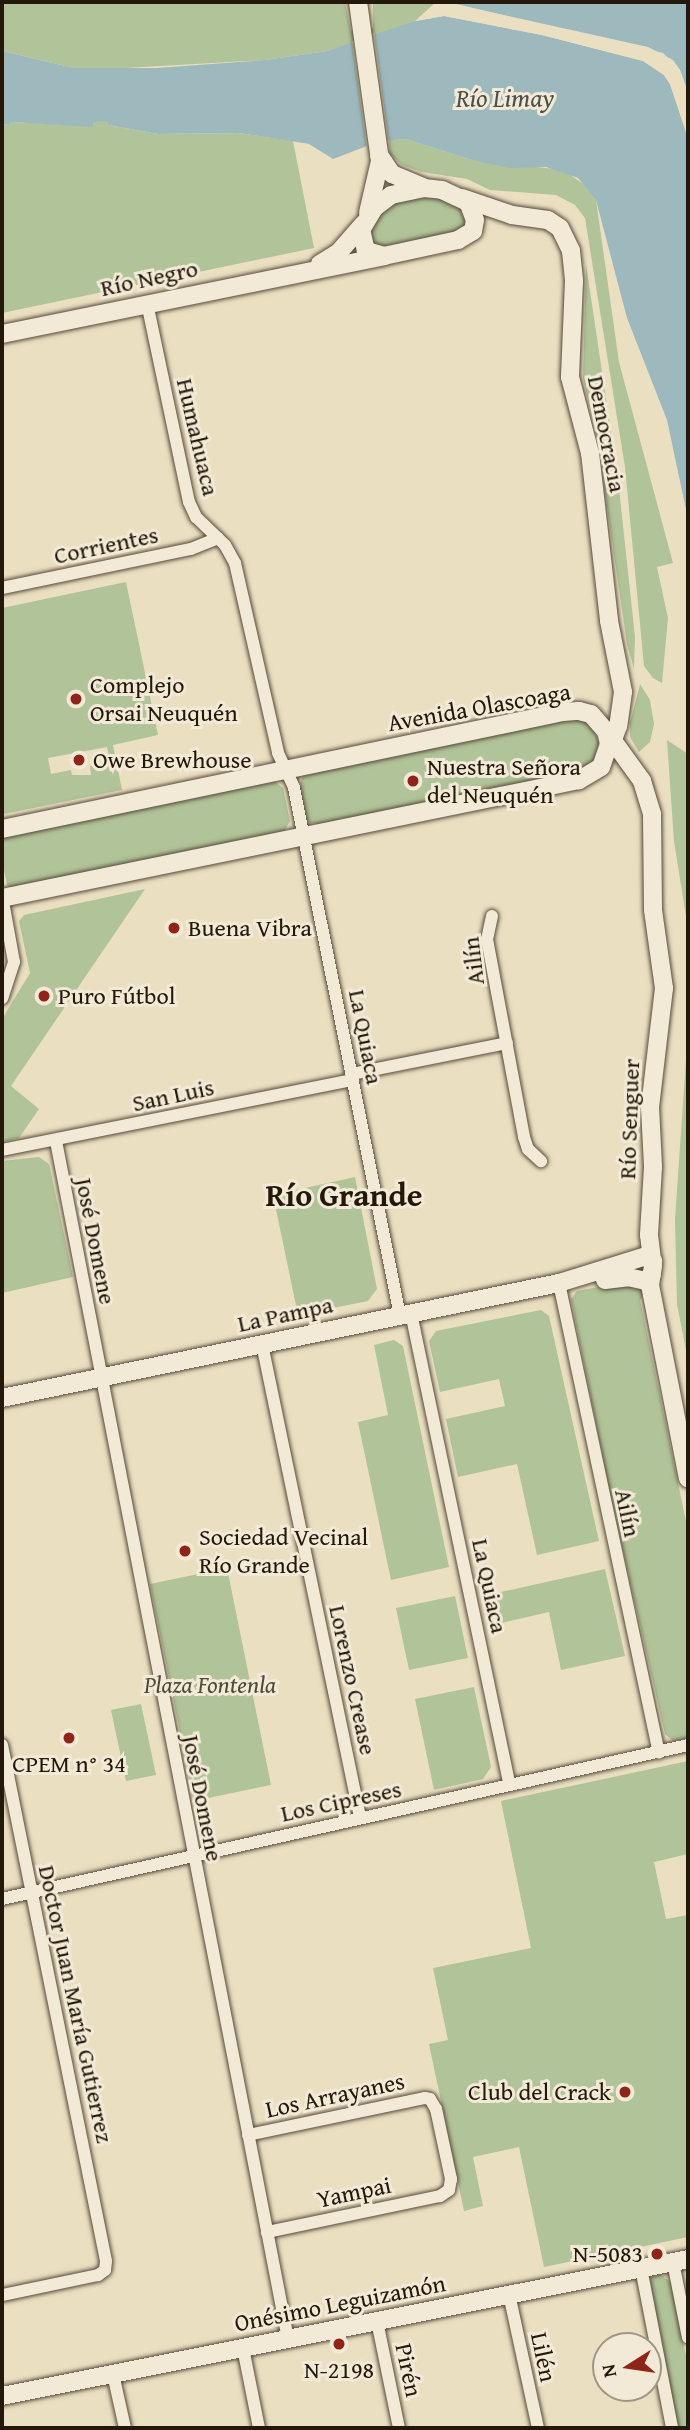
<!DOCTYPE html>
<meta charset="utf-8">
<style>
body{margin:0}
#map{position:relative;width:690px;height:2430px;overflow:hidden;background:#ebdfc2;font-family:"Gentium Book Plus",serif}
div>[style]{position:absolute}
.green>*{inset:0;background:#b1c398}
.water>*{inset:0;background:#9eb9be}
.pier>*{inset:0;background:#ebdfc2}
.roads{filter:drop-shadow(0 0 2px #554a38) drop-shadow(0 0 2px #554a38)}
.street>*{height:12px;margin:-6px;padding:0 6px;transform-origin:6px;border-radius:6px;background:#f2ead7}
.secondary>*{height:18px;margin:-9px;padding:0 9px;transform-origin:9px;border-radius:9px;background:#f2ead7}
.dots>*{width:19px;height:19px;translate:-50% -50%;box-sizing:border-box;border:4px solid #f2ead7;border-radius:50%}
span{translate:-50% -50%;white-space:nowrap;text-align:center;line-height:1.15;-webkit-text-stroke:6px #f2ead7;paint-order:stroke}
.street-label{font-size:24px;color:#23180a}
.poi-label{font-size:24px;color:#23180a}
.left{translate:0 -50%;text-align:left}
.right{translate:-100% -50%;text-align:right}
.park-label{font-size:24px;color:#4e4b35;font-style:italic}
.water-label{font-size:26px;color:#4e5049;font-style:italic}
.district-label{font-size:32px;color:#23180a;font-weight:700}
.frame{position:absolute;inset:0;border:4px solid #23180a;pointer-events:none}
.north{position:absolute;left:592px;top:2332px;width:70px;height:70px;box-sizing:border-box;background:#f2ead7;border:2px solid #9f9685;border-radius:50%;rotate:258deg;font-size:19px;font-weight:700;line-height:28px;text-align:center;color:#23180a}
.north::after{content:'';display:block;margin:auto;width:24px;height:32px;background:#8f2418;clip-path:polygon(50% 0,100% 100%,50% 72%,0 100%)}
</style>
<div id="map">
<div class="green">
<i style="clip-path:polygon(2px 2px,345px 2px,351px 31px,363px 40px,373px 27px,373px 2px,436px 2px,415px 21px,363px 41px,327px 51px,265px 60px,109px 69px,74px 68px,2px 51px)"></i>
<i style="clip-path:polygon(93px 121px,106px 121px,108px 125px,158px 134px,238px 133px,293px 141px,314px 248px,2px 313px,2px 124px,9px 125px,11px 122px,93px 126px)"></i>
<i style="clip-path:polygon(406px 139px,468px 159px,563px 170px,589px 188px,596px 200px,619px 362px,673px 563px,657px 567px,668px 618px,662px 683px,653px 678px,644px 666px,625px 467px,585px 218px,575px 205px,556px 195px,490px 190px,467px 179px,422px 172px,402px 165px,390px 154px,389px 140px)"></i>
<i style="clip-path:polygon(432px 195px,463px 206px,468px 229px,381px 250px,371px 242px,370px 232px,378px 215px,396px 201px)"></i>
<i style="clip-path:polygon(586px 264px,618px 479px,635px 637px,634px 669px,627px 644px,597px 438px,583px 378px)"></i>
<i style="clip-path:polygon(evenodd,126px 582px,158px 735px,113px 745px,122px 790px,4px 814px,2px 608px,126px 582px,107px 747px,110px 762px,90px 766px,91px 775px,72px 775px,71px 770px,51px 774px,48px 758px,107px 747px)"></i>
<i style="clip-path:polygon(640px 684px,650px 700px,654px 724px,650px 742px,639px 752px,630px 737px,630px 723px)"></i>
<i style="clip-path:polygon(565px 717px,587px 721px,600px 742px,598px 759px,576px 775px,320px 824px,310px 823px,305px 818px,299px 790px,303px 774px)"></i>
<i style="clip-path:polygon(667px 740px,688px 754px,688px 929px,674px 841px)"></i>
<i style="clip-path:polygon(274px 781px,283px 788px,290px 821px,284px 832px,12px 889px,7px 885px,2px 860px,2px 838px,8px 836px)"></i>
<i style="clip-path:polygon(145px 889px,11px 1086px,39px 1109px,19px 1138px,3px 1142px,2px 1019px,30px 973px,19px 921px,24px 915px)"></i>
<i style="clip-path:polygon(688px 1031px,688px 1361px,677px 1304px,675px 1219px)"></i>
<i style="clip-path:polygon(39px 1157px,49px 1164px,73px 1277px,2px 1293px,2px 1161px)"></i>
<i style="clip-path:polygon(355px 1177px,377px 1289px,368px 1301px,298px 1315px,273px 1195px)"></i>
<i style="clip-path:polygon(619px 1283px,643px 1288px,646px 1293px,640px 1300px,688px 1531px,688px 1738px,673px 1741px,665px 1734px,610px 1493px,571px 1299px,577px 1291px)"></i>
<i style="clip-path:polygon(541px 1310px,549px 1316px,599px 1541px,537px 1555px,517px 1464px,458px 1477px,446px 1419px,505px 1406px,499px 1379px,440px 1392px,429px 1341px,436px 1331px)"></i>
<i style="clip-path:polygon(394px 1340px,403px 1346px,449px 1567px,391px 1580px,358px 1422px,388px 1415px,374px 1345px)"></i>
<i style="clip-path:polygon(227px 1568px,271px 1785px,194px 1801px,150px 1584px)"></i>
<i style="clip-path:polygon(605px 1569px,625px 1656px,561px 1670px,549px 1612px,489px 1626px,483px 1596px)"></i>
<i style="clip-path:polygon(455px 1596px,468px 1658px,409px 1670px,396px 1608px)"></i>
<i style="clip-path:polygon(474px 1687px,491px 1767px,483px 1779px,434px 1790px,415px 1699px)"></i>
<i style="clip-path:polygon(141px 1704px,156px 1775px,126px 1781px,111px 1710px)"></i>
<i style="clip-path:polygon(688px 1761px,688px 1854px,654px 1862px,666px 1919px,688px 1915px,688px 2237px,544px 2267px,519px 2147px,473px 2157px,483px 2206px,464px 2211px,429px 2044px,448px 2040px,433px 1968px,531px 1948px,501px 1801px)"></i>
<i style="clip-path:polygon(660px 2274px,671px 2282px,688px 2365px,688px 2428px,677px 2428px,648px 2283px,652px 2277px)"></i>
</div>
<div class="water">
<i style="clip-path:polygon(448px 2px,688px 2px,688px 92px,680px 70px,663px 53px)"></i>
<i style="clip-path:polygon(444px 16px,542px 35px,643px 61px,664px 75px,670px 84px,688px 138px,688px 519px,667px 420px,627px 318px,596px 200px,578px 178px,546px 167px,509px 168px,468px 159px,406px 139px,380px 141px,333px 159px,309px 144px,239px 133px,158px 134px,108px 125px,106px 121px,93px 122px,93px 127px,11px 122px,9px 125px,2px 124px,2px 51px,74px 68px,156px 68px,265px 60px,327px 51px,415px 21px)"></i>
</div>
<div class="pier">
<i style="clip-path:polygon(445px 2px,648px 47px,673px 60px,680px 70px,688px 96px,671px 63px,647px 50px,456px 9px)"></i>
<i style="clip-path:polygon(444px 13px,543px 32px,644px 58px,666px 73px,674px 83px,688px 126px,688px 138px,670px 84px,664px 75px,643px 61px,542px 35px,444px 16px,415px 21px,428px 14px)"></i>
<i style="clip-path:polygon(374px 33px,389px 144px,367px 149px,352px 41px)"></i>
</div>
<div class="roads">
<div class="street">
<i style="left:147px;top:303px;width:203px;rotate:78.1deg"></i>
<i style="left:189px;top:502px;width:17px;rotate:65deg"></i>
<i style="left:196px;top:517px;width:40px;rotate:44deg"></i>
<i style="left:225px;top:545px;width:21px;rotate:61deg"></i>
<i style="left:235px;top:563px;width:195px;rotate:77.2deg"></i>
<i style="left:278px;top:753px;width:38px;rotate:65deg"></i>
<i style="left:294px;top:788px;width:539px;rotate:78.65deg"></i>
<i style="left:2px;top:588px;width:193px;rotate:-11.7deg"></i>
<i style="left:191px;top:549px;width:29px;rotate:-22deg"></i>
<i style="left:2px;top:896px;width:67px;rotate:79.7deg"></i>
<i style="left:14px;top:962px;width:38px;rotate:108deg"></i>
<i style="left:492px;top:916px;width:24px;rotate:102deg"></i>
<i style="left:487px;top:939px;width:201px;rotate:79.4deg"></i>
<i style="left:524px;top:1137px;width:13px;rotate:72deg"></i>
<i style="left:528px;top:1149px;width:18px;rotate:43deg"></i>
<i style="left:352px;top:1074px;width:158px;rotate:-11.3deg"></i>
<i style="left:56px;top:1141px;width:1220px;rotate:79.04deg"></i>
<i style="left:2px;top:1150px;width:358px;rotate:-11.3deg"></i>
<i style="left:559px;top:1283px;width:480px;rotate:78deg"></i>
<i style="left:411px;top:1313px;width:482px;rotate:78.2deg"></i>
<i style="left:262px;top:1344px;width:484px;rotate:78.3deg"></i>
<i style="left:2px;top:1745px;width:526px;rotate:78.6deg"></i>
<i style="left:106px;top:2261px;width:9px;rotate:96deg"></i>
<i style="left:105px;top:2270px;width:9px;rotate:144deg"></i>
<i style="left:98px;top:2275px;width:98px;rotate:168.2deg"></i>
<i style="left:2px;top:1899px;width:703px;rotate:-12.65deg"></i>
<i style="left:248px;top:2135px;width:181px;rotate:-11.8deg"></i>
<i style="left:425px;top:2098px;width:5px;rotate:11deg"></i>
<i style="left:430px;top:2099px;width:12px;rotate:59deg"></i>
<i style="left:436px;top:2109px;width:72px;rotate:77.9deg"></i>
<i style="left:451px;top:2179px;width:11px;rotate:100deg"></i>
<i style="left:449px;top:2190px;width:11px;rotate:146deg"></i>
<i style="left:440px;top:2196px;width:177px;rotate:168.2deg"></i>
<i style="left:673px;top:2262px;width:77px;rotate:78.8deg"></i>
<i style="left:641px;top:2268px;width:163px;rotate:79deg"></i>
<i style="left:509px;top:2294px;width:137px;rotate:77.8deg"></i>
<i style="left:377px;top:2321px;width:109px;rotate:78.4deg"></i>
<i style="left:243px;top:2348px;width:82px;rotate:78.7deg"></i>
<i style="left:113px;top:2374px;width:55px;rotate:77.5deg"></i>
</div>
<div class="secondary">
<i style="left:358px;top:2px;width:161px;rotate:82.1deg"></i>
<i style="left:380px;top:161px;width:53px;rotate:103deg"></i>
<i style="left:379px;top:155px;width:23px;rotate:56deg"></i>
<i style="left:392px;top:174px;width:33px;rotate:23deg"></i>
<i style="left:424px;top:188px;width:18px;rotate:6deg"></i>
<i style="left:442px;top:190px;width:29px;rotate:25deg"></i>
<i style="left:468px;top:202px;width:19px;rotate:69deg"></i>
<i style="left:475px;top:220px;width:11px;rotate:100deg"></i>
<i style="left:473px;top:231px;width:17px;rotate:149deg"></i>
<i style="left:458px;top:240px;width:76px;rotate:167.8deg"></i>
<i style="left:384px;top:256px;width:19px;rotate:-164deg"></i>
<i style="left:366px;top:251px;width:22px;rotate:-103deg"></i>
<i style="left:361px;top:230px;width:26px;rotate:-59deg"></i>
<i style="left:374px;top:208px;width:21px;rotate:-37deg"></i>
<i style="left:391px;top:195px;width:34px;rotate:-12deg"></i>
<i style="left:462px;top:198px;width:53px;rotate:18.8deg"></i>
<i style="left:512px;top:215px;width:36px;rotate:8deg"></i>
<i style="left:548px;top:220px;width:14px;rotate:34deg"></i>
<i style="left:560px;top:228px;width:25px;rotate:64deg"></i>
<i style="left:571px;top:251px;width:30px;rotate:84deg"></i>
<i style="left:574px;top:281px;width:96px;rotate:92.4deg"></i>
<i style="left:570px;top:377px;width:79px;rotate:75.3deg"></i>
<i style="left:590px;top:453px;width:169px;rotate:83.5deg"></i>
<i style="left:609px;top:621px;width:72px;rotate:78.8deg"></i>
<i style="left:623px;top:692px;width:34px;rotate:98deg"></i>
<i style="left:618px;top:726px;width:23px;rotate:110deg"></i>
<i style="left:320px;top:264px;width:22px;rotate:-32deg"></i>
<i style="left:339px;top:252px;width:37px;rotate:-49deg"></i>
<i style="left:2px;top:334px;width:390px;rotate:-11.5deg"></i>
<i style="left:606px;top:731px;width:62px;rotate:54.2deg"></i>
<i style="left:642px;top:781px;width:34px;rotate:73deg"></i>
<i style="left:652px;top:814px;width:96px;rotate:89.4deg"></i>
<i style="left:653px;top:910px;width:79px;rotate:82deg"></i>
<i style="left:664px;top:988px;width:120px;rotate:96.7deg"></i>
<i style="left:650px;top:1107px;width:60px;rotate:87.1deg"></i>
<i style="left:653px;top:1167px;width:68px;rotate:93.4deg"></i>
<i style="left:649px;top:1235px;width:31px;rotate:83deg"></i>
<i style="left:653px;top:1266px;width:19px;rotate:99deg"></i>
<i style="left:650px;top:1285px;width:197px;rotate:78.9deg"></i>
<i style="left:2px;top:829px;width:573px;rotate:-11.78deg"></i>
<i style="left:563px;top:712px;width:16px;rotate:-4deg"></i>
<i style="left:579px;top:711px;width:12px;rotate:14deg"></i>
<i style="left:591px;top:714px;width:23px;rotate:49deg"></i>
<i style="left:606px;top:731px;width:13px;rotate:77deg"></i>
<i style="left:609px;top:744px;width:24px;rotate:109deg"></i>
<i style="left:601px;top:767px;width:26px;rotate:149deg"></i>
<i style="left:579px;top:780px;width:589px;rotate:168.44deg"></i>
<i style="left:605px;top:1280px;width:23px;rotate:-7deg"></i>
<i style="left:628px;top:1277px;width:17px;rotate:13deg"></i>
<i style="left:645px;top:1281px;width:9px;rotate:-41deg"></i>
<i style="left:2px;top:1398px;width:569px;rotate:-11.67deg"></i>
<i style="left:559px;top:1283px;width:91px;rotate:-17.2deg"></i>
<i style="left:646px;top:1256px;width:9px;rotate:36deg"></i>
<i style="left:2px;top:2396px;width:700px;rotate:-11.29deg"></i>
</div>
</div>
<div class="dots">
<i style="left:76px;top:699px;background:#8f2418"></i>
<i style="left:79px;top:760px;background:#8f2418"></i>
<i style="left:413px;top:781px;background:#8f2418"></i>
<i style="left:174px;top:928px;background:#8f2418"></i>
<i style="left:44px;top:996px;background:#8f2418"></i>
<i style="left:185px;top:1551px;background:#8f2418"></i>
<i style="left:69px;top:1738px;background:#8f2418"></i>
<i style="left:625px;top:2092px;background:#8f2418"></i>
<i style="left:657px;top:2254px;background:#8f2418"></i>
<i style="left:339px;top:2344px;background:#8f2418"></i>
</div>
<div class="street-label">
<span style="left:149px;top:278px;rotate:-12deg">Río Negro</span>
<span style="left:607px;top:434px;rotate:79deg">Democracia</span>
<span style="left:198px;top:437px;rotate:77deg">Humahuaca</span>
<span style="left:106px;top:545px;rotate:-12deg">Corrientes</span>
<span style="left:479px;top:707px;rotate:-10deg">Avenida Olascoaga</span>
<span style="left:473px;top:961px;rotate:-97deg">Ailín</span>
<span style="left:366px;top:1037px;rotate:79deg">La Quiaca</span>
<span style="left:173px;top:1095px;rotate:-12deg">San Luis</span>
<span style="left:629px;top:1119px;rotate:-88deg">Río Senguer</span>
<span style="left:96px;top:1241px;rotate:79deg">José Domene</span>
<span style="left:285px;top:1314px;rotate:-12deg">La Pampa</span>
<span style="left:628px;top:1513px;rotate:78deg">Ailín</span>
<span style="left:490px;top:1586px;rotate:78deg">La Quiaca</span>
<span style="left:353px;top:1680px;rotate:78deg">Lorenzo Crease</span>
<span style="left:203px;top:1798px;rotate:79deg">José Domene</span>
<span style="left:341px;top:1801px;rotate:-12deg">Los Cipreses</span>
<span style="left:76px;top:2004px;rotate:78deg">Doctor Juan María Gutierrez</span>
<span style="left:335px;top:2095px;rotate:-12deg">Los Arrayanes</span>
<span style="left:354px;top:2192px;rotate:-12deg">Yampai</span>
<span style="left:340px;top:2303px;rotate:-11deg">Onésimo Leguizamón</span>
<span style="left:544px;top:2357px;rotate:78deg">Lilén</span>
<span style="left:409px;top:2370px;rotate:78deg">Pirén</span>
</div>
<div class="poi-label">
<span class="left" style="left:90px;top:699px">Complejo<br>Orsai Neuquén</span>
<span class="left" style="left:93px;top:760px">Owe Brewhouse</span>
<span class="left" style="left:427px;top:781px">Nuestra Señora<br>del Neuquén</span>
<span class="left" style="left:188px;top:928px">Buena Vibra</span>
<span class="left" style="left:58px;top:996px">Puro Fútbol</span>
<span class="left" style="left:199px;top:1551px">Sociedad Vecinal<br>Río Grande</span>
<span style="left:69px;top:1764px">CPEM n° 34</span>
<span class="right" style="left:611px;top:2092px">Club del Crack</span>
<span class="right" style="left:643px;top:2254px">N-5083</span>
<span style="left:339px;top:2370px">N-2198</span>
</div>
<div class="park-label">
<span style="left:210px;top:1685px">Plaza Fontenla</span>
</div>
<div class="water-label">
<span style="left:505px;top:98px">Río Limay</span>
</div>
<div class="district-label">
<span style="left:344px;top:1195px">Río Grande</span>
</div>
<div class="frame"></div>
<div class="north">N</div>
</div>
